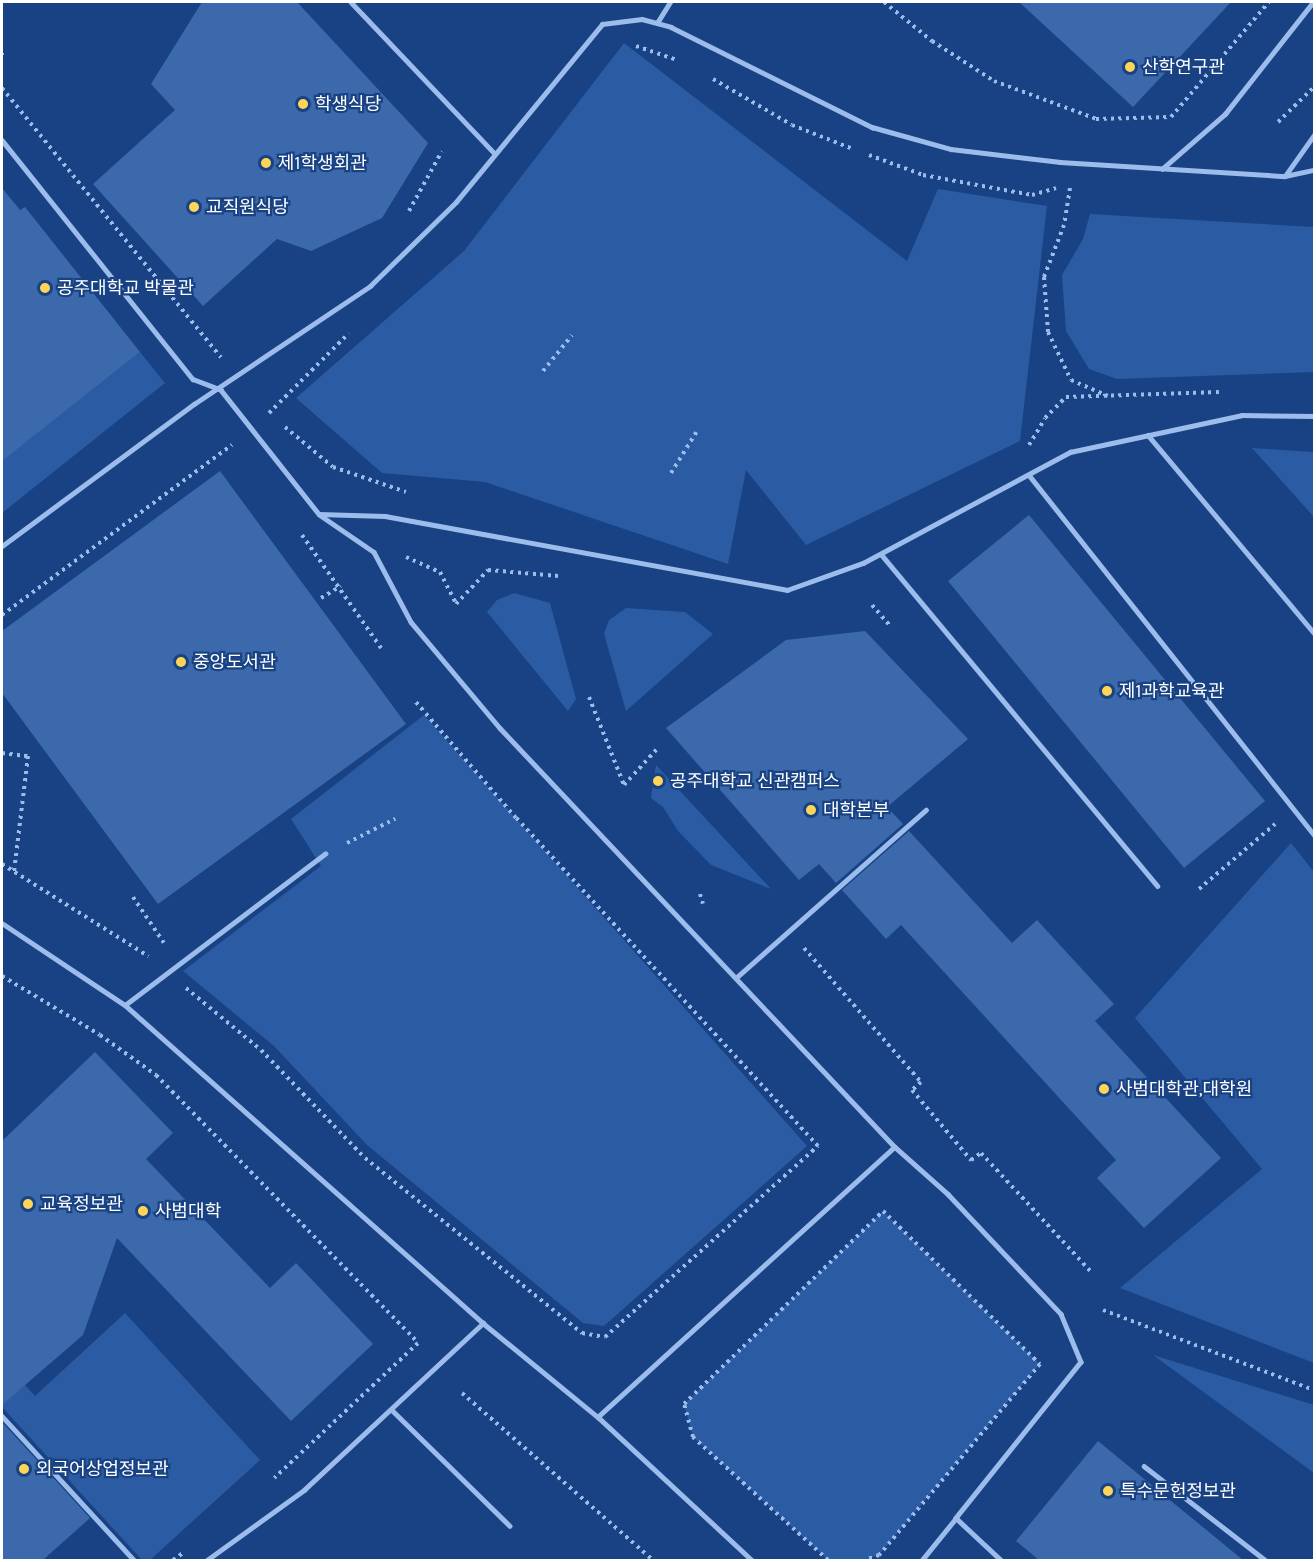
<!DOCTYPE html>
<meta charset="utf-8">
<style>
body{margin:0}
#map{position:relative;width:1316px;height:1562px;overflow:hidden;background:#184283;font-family:Karla,"Noto Sans KR",sans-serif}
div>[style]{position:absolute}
.green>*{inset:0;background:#2a5ba3}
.building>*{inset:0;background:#3c69ab}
.path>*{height:4px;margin-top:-2px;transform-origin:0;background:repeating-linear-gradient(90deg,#9cbdec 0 3px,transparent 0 7.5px)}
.service>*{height:4.5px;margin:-2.25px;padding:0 2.25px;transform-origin:2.25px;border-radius:2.25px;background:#9cbdec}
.dots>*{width:16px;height:16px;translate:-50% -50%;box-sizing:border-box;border:3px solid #184283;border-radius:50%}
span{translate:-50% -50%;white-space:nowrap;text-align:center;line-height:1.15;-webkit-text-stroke:4.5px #184283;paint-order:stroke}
.poi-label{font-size:18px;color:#fff}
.left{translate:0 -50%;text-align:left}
.frame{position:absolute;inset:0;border:3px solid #fff;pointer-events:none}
</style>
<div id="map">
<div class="green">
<i style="clip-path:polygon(624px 43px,907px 261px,938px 189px,1047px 206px,1020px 441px,806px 545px,746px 470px,728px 564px,485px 482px,382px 473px,296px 398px,464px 251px)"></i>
<i style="clip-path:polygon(1090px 214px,1314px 227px,1314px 372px,1117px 379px,1089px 369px,1066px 331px,1062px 275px,1083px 239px)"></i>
<i style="clip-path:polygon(140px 352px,165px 383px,2px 513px,2px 436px,14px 451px)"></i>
<i style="clip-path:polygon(1252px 448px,1314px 452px,1314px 517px)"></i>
<i style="clip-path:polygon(514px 593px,550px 603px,576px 699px,568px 711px,487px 612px,497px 600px)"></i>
<i style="clip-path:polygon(626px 608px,685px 612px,713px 634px,626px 711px,604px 634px,609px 620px)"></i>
<i style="clip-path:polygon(424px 715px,807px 1146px,604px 1326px,583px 1323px,367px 1145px,274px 1046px,183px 971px,321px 866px,291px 819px)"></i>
<i style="clip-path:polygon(656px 765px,771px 889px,711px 865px,678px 831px,663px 807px,651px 798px)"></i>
<i style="clip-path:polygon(1291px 843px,1314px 872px,1314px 1363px,1120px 1288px,1262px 1169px,1135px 1018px)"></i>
<i style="clip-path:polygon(883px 1211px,1040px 1364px,879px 1555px,865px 1560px,828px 1560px,693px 1437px,684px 1404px)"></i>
<i style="clip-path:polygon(125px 1313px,260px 1460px,150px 1560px,142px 1560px,2px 1407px,2px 1360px,35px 1396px)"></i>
<i style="clip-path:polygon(1153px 1355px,1314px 1405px,1314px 1473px)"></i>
</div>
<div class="building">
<i style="clip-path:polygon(202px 2px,297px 2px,428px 143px,382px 218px,311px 251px,277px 239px,203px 306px,93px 184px,175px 110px,151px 84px)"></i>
<i style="clip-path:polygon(1019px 2px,1231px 2px,1133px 107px)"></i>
<i style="clip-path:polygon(2px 188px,20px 210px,25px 207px,140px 352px,2px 461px)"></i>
<i style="clip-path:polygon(220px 471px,406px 724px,158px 904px,2px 693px,2px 631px)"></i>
<i style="clip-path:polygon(1029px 515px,1265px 801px,1184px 868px,948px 581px)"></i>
<i style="clip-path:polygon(865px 631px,968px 739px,887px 807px,903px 824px,836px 883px,819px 864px,799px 880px,666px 728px,786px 640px)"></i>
<i style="clip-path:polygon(909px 831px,1012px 943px,1037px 920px,1114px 1004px,1095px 1021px,1221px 1158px,1144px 1228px,1097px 1178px,1116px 1160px,901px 925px,886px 939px,842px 890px)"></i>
<i style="clip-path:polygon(95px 1052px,173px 1133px,146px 1159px,270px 1288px,296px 1263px,373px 1344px,291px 1421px,117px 1238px,83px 1335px,2px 1405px,2px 1141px)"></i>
<i style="clip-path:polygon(2px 1422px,90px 1518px,43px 1560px,2px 1560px)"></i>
<i style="clip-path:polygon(1098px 1441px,1243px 1560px,1039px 1560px,1016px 1541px)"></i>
</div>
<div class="path">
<i style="left:884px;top:2px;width:62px;rotate:39.1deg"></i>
<i style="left:932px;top:41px;width:74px;rotate:32.8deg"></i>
<i style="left:994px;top:81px;width:109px;rotate:20.4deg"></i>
<i style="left:1096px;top:119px;width:75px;rotate:-1.5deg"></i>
<i style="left:1171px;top:117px;width:151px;rotate:-49.6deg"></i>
<i style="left:636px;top:46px;width:43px;rotate:18.9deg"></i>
<i style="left:2px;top:55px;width:2px;rotate:-90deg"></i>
<i style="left:713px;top:79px;width:91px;rotate:30.2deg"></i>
<i style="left:792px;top:125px;width:66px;rotate:21.5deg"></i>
<i style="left:2px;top:88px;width:347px;rotate:50.9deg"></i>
<i style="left:1278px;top:122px;width:50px;rotate:-44.2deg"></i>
<i style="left:869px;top:155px;width:58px;rotate:20.3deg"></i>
<i style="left:923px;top:175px;width:111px;rotate:10.4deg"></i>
<i style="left:1032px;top:195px;width:25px;rotate:-16deg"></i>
<i style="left:1070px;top:188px;width:37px;rotate:99deg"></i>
<i style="left:1064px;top:225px;width:56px;rotate:111deg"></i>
<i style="left:1044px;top:277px;width:55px;rotate:85.8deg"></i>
<i style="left:1048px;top:332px;width:53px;rotate:64.4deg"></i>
<i style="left:1071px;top:380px;width:40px;rotate:23.4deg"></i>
<i style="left:409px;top:211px;width:68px;rotate:-61.2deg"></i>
<i style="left:543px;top:371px;width:46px;rotate:-51.1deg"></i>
<i style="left:269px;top:413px;width:113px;rotate:-45deg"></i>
<i style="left:285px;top:427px;width:62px;rotate:39.8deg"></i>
<i style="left:333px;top:467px;width:77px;rotate:18.9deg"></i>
<i style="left:1029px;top:445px;width:31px;rotate:-59deg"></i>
<i style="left:1045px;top:418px;width:30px;rotate:-45deg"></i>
<i style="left:1066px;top:397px;width:153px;rotate:-1.9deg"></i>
<i style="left:671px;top:473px;width:49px;rotate:-58.2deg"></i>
<i style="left:302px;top:535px;width:138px;rotate:55deg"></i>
<i style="left:406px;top:557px;width:37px;rotate:24deg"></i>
<i style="left:440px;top:572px;width:36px;rotate:63deg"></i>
<i style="left:456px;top:604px;width:47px;rotate:-46.7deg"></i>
<i style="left:488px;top:570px;width:71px;rotate:4.8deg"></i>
<i style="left:321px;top:598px;width:23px;rotate:-31deg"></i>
<i style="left:872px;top:605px;width:30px;rotate:49deg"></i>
<i style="left:2px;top:615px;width:286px;rotate:-36.5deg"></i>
<i style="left:589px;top:697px;width:95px;rotate:68.3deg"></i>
<i style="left:624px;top:785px;width:49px;rotate:-47.5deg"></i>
<i style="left:2px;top:753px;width:26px;rotate:7deg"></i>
<i style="left:28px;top:756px;width:117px;rotate:96.9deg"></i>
<i style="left:347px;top:843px;width:54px;rotate:-26.6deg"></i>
<i style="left:2px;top:864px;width:173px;rotate:32.2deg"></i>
<i style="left:1199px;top:889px;width:100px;rotate:-40.5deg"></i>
<i style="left:700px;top:894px;width:10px;rotate:73deg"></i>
<i style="left:133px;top:897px;width:55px;rotate:56deg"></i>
<i style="left:804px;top:948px;width:178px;rotate:48.9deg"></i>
<i style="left:921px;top:1082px;width:12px;rotate:138deg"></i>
<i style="left:912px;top:1090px;width:92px;rotate:49.9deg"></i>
<i style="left:971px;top:1160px;width:12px;rotate:-35deg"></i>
<i style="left:981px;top:1153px;width:163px;rotate:47.2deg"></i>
<i style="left:2px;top:976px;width:114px;rotate:31deg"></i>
<i style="left:100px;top:1035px;width:69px;rotate:35.5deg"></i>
<i style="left:156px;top:1075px;width:375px;rotate:45.6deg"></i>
<i style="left:418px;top:1343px;width:197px;rotate:136.8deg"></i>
<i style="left:186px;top:988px;width:97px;rotate:39.6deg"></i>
<i style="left:261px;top:1050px;width:150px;rotate:46.1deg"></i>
<i style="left:365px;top:1158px;width:279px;rotate:38.9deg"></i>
<i style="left:582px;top:1333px;width:23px;rotate:10deg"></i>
<i style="left:605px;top:1337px;width:286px;rotate:-41.9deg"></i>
<i style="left:818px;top:1146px;width:446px;rotate:-132.6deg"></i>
<i style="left:516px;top:818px;width:155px;rotate:-130.8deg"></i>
<i style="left:1103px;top:1310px;width:226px;rotate:20.8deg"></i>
<i style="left:462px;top:1393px;width:254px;rotate:41.2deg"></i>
<i style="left:173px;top:1560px;width:12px;rotate:-35deg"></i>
<i style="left:828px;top:1560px;width:183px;rotate:-137.7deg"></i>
<i style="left:693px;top:1437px;width:34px;rotate:-105deg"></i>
<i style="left:684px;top:1404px;width:277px;rotate:-44.1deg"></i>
<i style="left:883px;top:1211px;width:219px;rotate:44.3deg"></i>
<i style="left:1040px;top:1364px;width:250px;rotate:130.1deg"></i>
<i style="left:879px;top:1555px;width:15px;rotate:160deg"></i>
</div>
<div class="service">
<i style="left:351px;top:2px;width:209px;rotate:46.5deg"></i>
<i style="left:657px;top:23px;width:25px;rotate:-58deg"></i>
<i style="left:2px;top:140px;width:306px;rotate:51.4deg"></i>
<i style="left:193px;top:379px;width:30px;rotate:21deg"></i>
<i style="left:221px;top:390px;width:158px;rotate:51.7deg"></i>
<i style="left:319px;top:514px;width:66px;rotate:1.7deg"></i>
<i style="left:385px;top:516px;width:409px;rotate:10.4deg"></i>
<i style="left:787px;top:590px;width:81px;rotate:-19.6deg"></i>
<i style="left:863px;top:563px;width:235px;rotate:-28.2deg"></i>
<i style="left:1070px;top:452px;width:176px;rotate:-12.1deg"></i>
<i style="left:1242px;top:415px;width:72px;rotate:0.8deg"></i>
<i style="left:1162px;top:169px;width:84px;rotate:-41.1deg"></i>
<i style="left:1225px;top:114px;width:142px;rotate:-51.8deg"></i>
<i style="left:1285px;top:176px;width:30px;rotate:-12deg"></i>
<i style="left:1148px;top:435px;width:258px;rotate:50deg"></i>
<i style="left:1029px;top:475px;width:459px;rotate:51.6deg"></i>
<i style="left:320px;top:515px;width:65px;rotate:34.4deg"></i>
<i style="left:374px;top:552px;width:79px;rotate:62.1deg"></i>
<i style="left:411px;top:622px;width:138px;rotate:50deg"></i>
<i style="left:500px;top:728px;width:576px;rotate:46.69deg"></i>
<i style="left:895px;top:1147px;width:401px;rotate:137.7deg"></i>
<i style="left:2px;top:546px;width:239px;rotate:-36.5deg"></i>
<i style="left:194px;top:404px;width:212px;rotate:-33.8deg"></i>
<i style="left:370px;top:286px;width:120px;rotate:-44.3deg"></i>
<i style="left:456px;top:202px;width:230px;rotate:-50.6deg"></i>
<i style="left:602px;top:24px;width:40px;rotate:-7.1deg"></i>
<i style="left:642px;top:19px;width:30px;rotate:15deg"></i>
<i style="left:671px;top:27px;width:225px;rotate:26.5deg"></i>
<i style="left:872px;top:127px;width:82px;rotate:15.6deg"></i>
<i style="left:951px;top:149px;width:110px;rotate:6.8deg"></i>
<i style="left:1060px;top:162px;width:225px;rotate:3.6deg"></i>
<i style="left:1285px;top:176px;width:50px;rotate:-54.7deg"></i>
<i style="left:881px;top:554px;width:432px;rotate:50.2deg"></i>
<i style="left:2px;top:923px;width:148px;rotate:33.7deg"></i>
<i style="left:125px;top:1005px;width:479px;rotate:41.6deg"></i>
<i style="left:483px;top:1323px;width:149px;rotate:39.3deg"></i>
<i style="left:598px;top:1417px;width:210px;rotate:42.9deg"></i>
<i style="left:737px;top:977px;width:252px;rotate:-41.5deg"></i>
<i style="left:125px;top:1005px;width:251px;rotate:-37.1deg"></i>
<i style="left:895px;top:1147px;width:71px;rotate:41.6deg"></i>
<i style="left:948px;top:1194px;width:165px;rotate:46.7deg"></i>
<i style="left:1061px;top:1314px;width:52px;rotate:67.4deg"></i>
<i style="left:1081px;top:1362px;width:200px;rotate:128.7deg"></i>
<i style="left:392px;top:1410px;width:165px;rotate:44.5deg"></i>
<i style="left:2px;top:1416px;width:195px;rotate:47.5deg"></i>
<i style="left:1144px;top:1466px;width:153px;rotate:37.8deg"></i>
<i style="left:207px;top:1560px;width:120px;rotate:-35.8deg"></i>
<i style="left:304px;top:1490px;width:245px;rotate:-43deg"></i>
<i style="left:922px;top:1560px;width:54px;rotate:-51deg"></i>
<i style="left:956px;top:1518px;width:62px;rotate:43deg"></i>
</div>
<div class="dots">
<i style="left:1130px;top:67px;background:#ffd557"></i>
<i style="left:303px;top:104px;background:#ffd557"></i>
<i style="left:266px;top:163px;background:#ffd557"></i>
<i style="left:194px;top:207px;background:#ffd557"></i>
<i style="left:45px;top:288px;background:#ffd557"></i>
<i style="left:181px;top:662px;background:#ffd557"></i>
<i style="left:1107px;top:691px;background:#ffd557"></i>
<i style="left:658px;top:781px;background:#ffd557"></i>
<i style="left:811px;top:810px;background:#ffd557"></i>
<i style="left:1104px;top:1089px;background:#ffd557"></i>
<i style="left:28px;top:1204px;background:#ffd557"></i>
<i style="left:143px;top:1211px;background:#ffd557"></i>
<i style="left:24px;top:1469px;background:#ffd557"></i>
<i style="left:1108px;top:1491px;background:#ffd557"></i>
</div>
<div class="poi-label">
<span class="left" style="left:1142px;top:67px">산학연구관</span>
<span class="left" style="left:315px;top:104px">학생식당</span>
<span class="left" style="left:278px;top:163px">제1학생회관</span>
<span class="left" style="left:206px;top:207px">교직원식당</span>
<span class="left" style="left:57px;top:288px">공주대학교 박물관</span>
<span class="left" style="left:193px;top:662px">중앙도서관</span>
<span class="left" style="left:1119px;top:691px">제1과학교육관</span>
<span class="left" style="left:670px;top:781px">공주대학교 신관캠퍼스</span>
<span class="left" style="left:823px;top:810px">대학본부</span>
<span class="left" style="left:1116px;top:1089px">사범대학관,대학원</span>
<span class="left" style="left:40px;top:1204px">교육정보관</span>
<span class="left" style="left:155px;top:1211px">사범대학</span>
<span class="left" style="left:36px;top:1469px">외국어상업정보관</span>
<span class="left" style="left:1120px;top:1491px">특수문헌정보관</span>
</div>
<div class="frame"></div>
</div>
